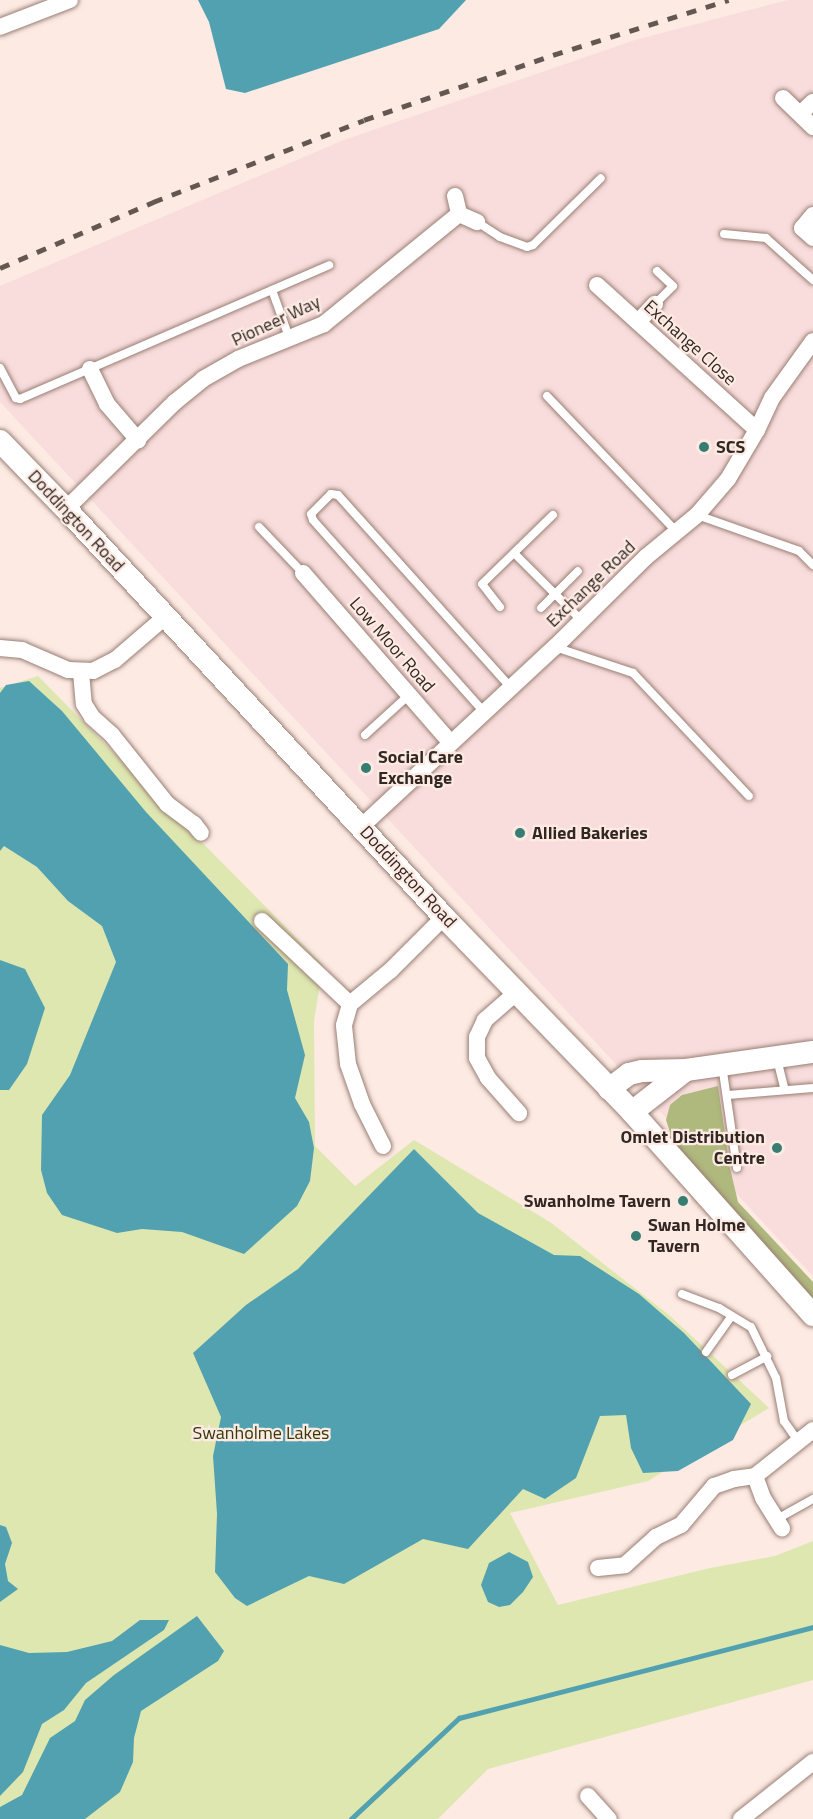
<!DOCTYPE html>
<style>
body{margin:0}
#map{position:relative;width:813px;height:1819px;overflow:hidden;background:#fceae3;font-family:"Titillium Web",sans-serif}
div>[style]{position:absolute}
.industrial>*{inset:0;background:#f8dddc}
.green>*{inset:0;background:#dee7b0}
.forest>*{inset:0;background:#afb87d}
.water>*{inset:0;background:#52a1b1}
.stream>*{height:4.5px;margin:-2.25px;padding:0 2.25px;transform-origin:2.25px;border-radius:2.25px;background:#52a1b1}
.roads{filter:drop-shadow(0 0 2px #997e74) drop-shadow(0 0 2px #997e74)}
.lane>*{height:8px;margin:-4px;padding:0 4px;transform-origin:4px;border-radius:4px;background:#fff}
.street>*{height:16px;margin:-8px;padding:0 8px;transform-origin:8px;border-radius:8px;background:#fff}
.secondary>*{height:22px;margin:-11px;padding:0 11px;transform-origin:11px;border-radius:11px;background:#fff}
.rail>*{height:4.5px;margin-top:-2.25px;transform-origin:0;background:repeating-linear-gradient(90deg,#645752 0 10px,transparent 0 20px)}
.dots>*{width:16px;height:16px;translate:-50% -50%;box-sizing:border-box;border:3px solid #fceae3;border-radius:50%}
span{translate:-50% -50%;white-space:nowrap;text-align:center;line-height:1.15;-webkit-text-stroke:4.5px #fceae3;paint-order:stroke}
.street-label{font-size:18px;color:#322723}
.poi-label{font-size:18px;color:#322723;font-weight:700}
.left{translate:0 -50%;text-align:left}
.right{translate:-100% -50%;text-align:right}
.park-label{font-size:18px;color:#34390a}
</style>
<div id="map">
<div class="industrial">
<i style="clip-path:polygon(788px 0,813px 0,813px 1276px,0 402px,0 286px,344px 140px,635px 40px)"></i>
</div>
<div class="green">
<i style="clip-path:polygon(38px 676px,323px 965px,314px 1021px,315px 1146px,355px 1186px,414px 1140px,550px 1222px,669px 1315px,769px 1408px,648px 1481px,510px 1513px,558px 1605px,710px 1568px,775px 1556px,813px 1541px,813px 1680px,488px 1769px,438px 1819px,0 1819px,0 688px)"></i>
</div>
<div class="forest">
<i style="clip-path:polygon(718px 1086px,730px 1168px,738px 1202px,813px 1282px,813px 1300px,680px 1151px,672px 1138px,666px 1120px,670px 1105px,682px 1095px)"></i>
</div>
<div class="water">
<i style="clip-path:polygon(198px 0,466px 0,439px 29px,245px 93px,226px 89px,209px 22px)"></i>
<i style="clip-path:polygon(29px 681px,62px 711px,146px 812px,288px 964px,287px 990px,305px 1055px,295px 1098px,309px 1122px,314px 1148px,310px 1181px,297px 1206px,244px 1254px,182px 1232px,142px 1229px,117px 1233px,62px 1215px,47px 1193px,41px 1170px,42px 1115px,70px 1075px,116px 962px,102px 926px,68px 901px,37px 867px,4px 846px,0 851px,0 693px,6px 685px)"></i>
<i style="clip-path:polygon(0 960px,25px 969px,45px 1008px,27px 1064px,9px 1090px,0 1090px)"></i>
<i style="clip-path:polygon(414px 1149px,478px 1213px,554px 1255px,580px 1256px,639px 1294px,684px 1333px,751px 1404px,733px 1440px,678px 1471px,643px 1473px,631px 1448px,626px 1415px,600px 1416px,576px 1478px,545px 1499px,523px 1489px,468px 1549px,423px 1539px,344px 1584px,309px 1576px,247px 1606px,235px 1598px,215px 1572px,217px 1514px,213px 1456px,221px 1417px,193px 1353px,246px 1305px,298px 1269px)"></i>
<i style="clip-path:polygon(0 1525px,6px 1527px,12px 1543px,5px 1564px,8px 1581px,18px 1589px,0 1602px)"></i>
<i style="clip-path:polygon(509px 1552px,528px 1562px,533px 1577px,523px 1592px,510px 1605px,499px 1607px,488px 1602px,481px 1585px,489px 1563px)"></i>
<i style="clip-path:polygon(197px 1616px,224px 1651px,218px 1661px,141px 1711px,134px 1738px,133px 1762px,120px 1792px,85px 1819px,0 1819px,0 1807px,22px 1795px,50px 1738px,75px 1721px,85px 1700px,114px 1675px)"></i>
<i style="clip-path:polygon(140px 1620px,169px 1620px,164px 1630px,86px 1683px,64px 1710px,42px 1724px,23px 1772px,0 1796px,0 1645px,29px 1653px,67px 1652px,112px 1641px)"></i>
</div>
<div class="stream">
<i style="left:351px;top:1819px;width:148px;rotate:-43.1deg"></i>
<i style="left:459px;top:1718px;width:366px;rotate:-14.4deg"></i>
</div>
<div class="roads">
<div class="lane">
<i style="left:477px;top:222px;width:27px;rotate:33deg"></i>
<i style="left:500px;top:237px;width:29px;rotate:20deg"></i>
<i style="left:527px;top:247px;width:6px;rotate:-18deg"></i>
<i style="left:533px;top:245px;width:95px;rotate:-44.6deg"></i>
<i style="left:724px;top:234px;width:42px;rotate:5.4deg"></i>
<i style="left:766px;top:238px;width:63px;rotate:41.8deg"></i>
<i style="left:272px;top:290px;width:50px;rotate:70.1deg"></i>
<i style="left:655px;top:304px;width:25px;rotate:-45deg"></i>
<i style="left:673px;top:286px;width:22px;rotate:-137deg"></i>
<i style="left:0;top:368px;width:34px;rotate:62deg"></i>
<i style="left:16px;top:398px;width:4px;rotate:14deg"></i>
<i style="left:20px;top:399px;width:337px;rotate:-23.4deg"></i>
<i style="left:547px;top:396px;width:188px;rotate:46.3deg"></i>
<i style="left:697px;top:515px;width:108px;rotate:19.4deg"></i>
<i style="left:799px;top:551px;width:20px;rotate:45deg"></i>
<i style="left:259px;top:527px;width:64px;rotate:46.3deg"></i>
<i style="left:514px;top:553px;width:95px;rotate:45deg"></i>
<i style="left:500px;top:607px;width:29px;rotate:-128deg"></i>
<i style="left:482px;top:584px;width:99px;rotate:-44.2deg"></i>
<i style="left:541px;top:608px;width:52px;rotate:-45deg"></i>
<i style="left:555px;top:647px;width:82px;rotate:18.4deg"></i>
<i style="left:633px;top:673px;width:169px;rotate:46.7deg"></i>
<i style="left:484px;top:712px;width:257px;rotate:-131.7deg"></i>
<i style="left:313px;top:520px;width:6px;rotate:-108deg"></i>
<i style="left:311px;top:514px;width:28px;rotate:-45deg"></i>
<i style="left:331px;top:494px;width:7px;rotate:8deg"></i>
<i style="left:338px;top:495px;width:258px;rotate:48.1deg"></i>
<i style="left:365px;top:735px;width:59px;rotate:-42.3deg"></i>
<i style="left:777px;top:1059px;width:32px;rotate:76deg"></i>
<i style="left:722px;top:1065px;width:104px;rotate:81.7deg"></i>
<i style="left:728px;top:1095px;width:85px;rotate:-4.7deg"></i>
<i style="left:682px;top:1294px;width:40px;rotate:21deg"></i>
<i style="left:719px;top:1308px;width:37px;rotate:31deg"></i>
<i style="left:751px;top:1327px;width:57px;rotate:63.9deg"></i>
<i style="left:776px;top:1378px;width:44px;rotate:79.5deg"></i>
<i style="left:784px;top:1421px;width:24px;rotate:55deg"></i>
<i style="left:706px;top:1352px;width:43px;rotate:-54.5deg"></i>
<i style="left:732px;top:1375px;width:40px;rotate:-28deg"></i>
<i style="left:777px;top:1519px;width:41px;rotate:-29.1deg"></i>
</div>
<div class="street">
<i style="left:0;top:27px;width:75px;rotate:-21.1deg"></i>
<i style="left:783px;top:98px;width:42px;rotate:44deg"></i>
<i style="left:800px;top:114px;width:18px;rotate:-43deg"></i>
<i style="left:455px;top:196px;width:18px;rotate:77deg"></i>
<i style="left:459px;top:214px;width:20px;rotate:24deg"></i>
<i style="left:813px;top:215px;width:17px;rotate:130deg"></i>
<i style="left:802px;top:228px;width:15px;rotate:42deg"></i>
<i style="left:597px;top:285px;width:216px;rotate:42.2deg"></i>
<i style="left:638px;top:322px;width:25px;rotate:-47deg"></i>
<i style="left:90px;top:369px;width:39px;rotate:64deg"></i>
<i style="left:107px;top:404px;width:48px;rotate:49.3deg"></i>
<i style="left:66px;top:509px;width:153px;rotate:-44.5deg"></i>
<i style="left:175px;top:402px;width:36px;rotate:-39deg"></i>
<i style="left:203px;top:379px;width:40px;rotate:-29.7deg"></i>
<i style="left:238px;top:359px;width:93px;rotate:-22.1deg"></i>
<i style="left:324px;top:324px;width:174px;rotate:-39.2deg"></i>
<i style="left:303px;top:573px;width:225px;rotate:49deg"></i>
<i style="left:0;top:648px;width:22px;rotate:5deg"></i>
<i style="left:22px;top:650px;width:50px;rotate:23.5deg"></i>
<i style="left:68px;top:670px;width:25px;rotate:2deg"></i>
<i style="left:93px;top:671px;width:25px;rotate:-27deg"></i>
<i style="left:115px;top:660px;width:66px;rotate:-40.7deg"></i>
<i style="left:81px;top:672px;width:32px;rotate:85deg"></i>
<i style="left:84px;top:704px;width:15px;rotate:58deg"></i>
<i style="left:92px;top:717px;width:27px;rotate:42deg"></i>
<i style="left:112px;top:735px;width:88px;rotate:51.4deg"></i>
<i style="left:167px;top:804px;width:34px;rotate:37deg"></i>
<i style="left:194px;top:824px;width:11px;rotate:52deg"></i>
<i style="left:361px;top:827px;width:265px;rotate:-42.9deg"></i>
<i style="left:555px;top:647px;width:128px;rotate:-44.7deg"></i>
<i style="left:646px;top:557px;width:66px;rotate:-39.5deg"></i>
<i style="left:697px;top:515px;width:48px;rotate:-49.3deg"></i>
<i style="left:728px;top:479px;width:57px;rotate:-59.4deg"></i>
<i style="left:757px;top:430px;width:35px;rotate:-65deg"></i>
<i style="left:772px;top:398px;width:70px;rotate:-54.3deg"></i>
<i style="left:262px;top:921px;width:121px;rotate:43.3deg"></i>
<i style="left:517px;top:992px;width:43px;rotate:138.8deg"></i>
<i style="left:485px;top:1020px;width:19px;rotate:115deg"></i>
<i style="left:477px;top:1037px;width:21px;rotate:90deg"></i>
<i style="left:477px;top:1058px;width:23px;rotate:61deg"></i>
<i style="left:488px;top:1078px;width:47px;rotate:48.5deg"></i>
<i style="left:383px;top:1146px;width:47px;rotate:-116.6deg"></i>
<i style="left:362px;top:1104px;width:42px;rotate:-109.3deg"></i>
<i style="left:348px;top:1064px;width:39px;rotate:-96deg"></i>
<i style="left:344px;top:1025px;width:22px;rotate:-74deg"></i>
<i style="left:350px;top:1004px;width:53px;rotate:-39.7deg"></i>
<i style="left:391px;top:970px;width:75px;rotate:-45deg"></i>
<i style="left:755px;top:1476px;width:23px;rotate:70deg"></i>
<i style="left:763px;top:1498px;width:36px;rotate:58deg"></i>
<i style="left:598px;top:1568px;width:27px;rotate:-6deg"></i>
<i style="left:625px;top:1565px;width:42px;rotate:-42.1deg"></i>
<i style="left:656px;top:1537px;width:28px;rotate:-26deg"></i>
<i style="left:681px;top:1525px;width:51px;rotate:-49.8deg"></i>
<i style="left:714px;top:1486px;width:21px;rotate:-19deg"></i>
<i style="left:734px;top:1479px;width:21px;rotate:-8deg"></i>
<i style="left:755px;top:1476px;width:74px;rotate:-38.4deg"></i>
<i style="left:588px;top:1796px;width:31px;rotate:48deg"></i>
<i style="left:741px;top:1819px;width:92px;rotate:-38.4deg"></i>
</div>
<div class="secondary">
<i style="left:0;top:441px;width:95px;rotate:45.9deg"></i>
<i style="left:66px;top:509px;width:556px;rotate:47.19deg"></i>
<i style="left:444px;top:917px;width:271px;rotate:46deg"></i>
<i style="left:632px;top:1112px;width:272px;rotate:48.3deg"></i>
<i style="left:609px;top:1089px;width:25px;rotate:-37deg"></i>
<i style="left:629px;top:1074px;width:13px;rotate:-13deg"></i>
<i style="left:642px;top:1071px;width:44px;rotate:-1.3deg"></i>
<i style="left:686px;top:1070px;width:128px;rotate:-8.1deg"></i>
<i style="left:632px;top:1112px;width:68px;rotate:-37.9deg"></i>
</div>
</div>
<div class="rail">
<i style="left:0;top:268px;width:167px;rotate:-23.3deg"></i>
<i style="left:153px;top:202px;width:226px;rotate:-21.2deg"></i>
<i style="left:364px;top:120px;width:200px;rotate:-19deg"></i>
<i style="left:553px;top:55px;width:184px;rotate:-17.4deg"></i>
</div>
<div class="dots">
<i style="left:704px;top:447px;background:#387d71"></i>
<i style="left:366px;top:768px;background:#387d71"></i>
<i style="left:520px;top:833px;background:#387d71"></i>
<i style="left:777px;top:1148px;background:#387d71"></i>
<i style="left:683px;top:1201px;background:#387d71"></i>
<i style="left:636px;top:1236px;background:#387d71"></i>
</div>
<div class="street-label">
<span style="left:276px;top:321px;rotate:-25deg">Pioneer Way</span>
<span style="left:690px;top:343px;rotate:42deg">Exchange Close</span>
<span style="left:76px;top:521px;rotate:47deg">Doddington Road</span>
<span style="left:591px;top:584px;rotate:-44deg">Exchange Road</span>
<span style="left:392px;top:645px;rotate:49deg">Low Moor Road</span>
<span style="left:408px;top:877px;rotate:47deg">Doddington Road</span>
</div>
<div class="poi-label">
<span class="left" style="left:716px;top:447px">SCS</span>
<span class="left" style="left:378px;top:768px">Social Care<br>Exchange</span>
<span class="left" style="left:532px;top:833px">Allied Bakeries</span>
<span class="right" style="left:765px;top:1148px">Omlet Distribution<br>Centre</span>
<span class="right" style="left:671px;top:1201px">Swanholme Tavern</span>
<span class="left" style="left:648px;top:1236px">Swan Holme<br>Tavern</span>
</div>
<div class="park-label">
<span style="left:261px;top:1433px">Swanholme Lakes</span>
</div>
</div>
